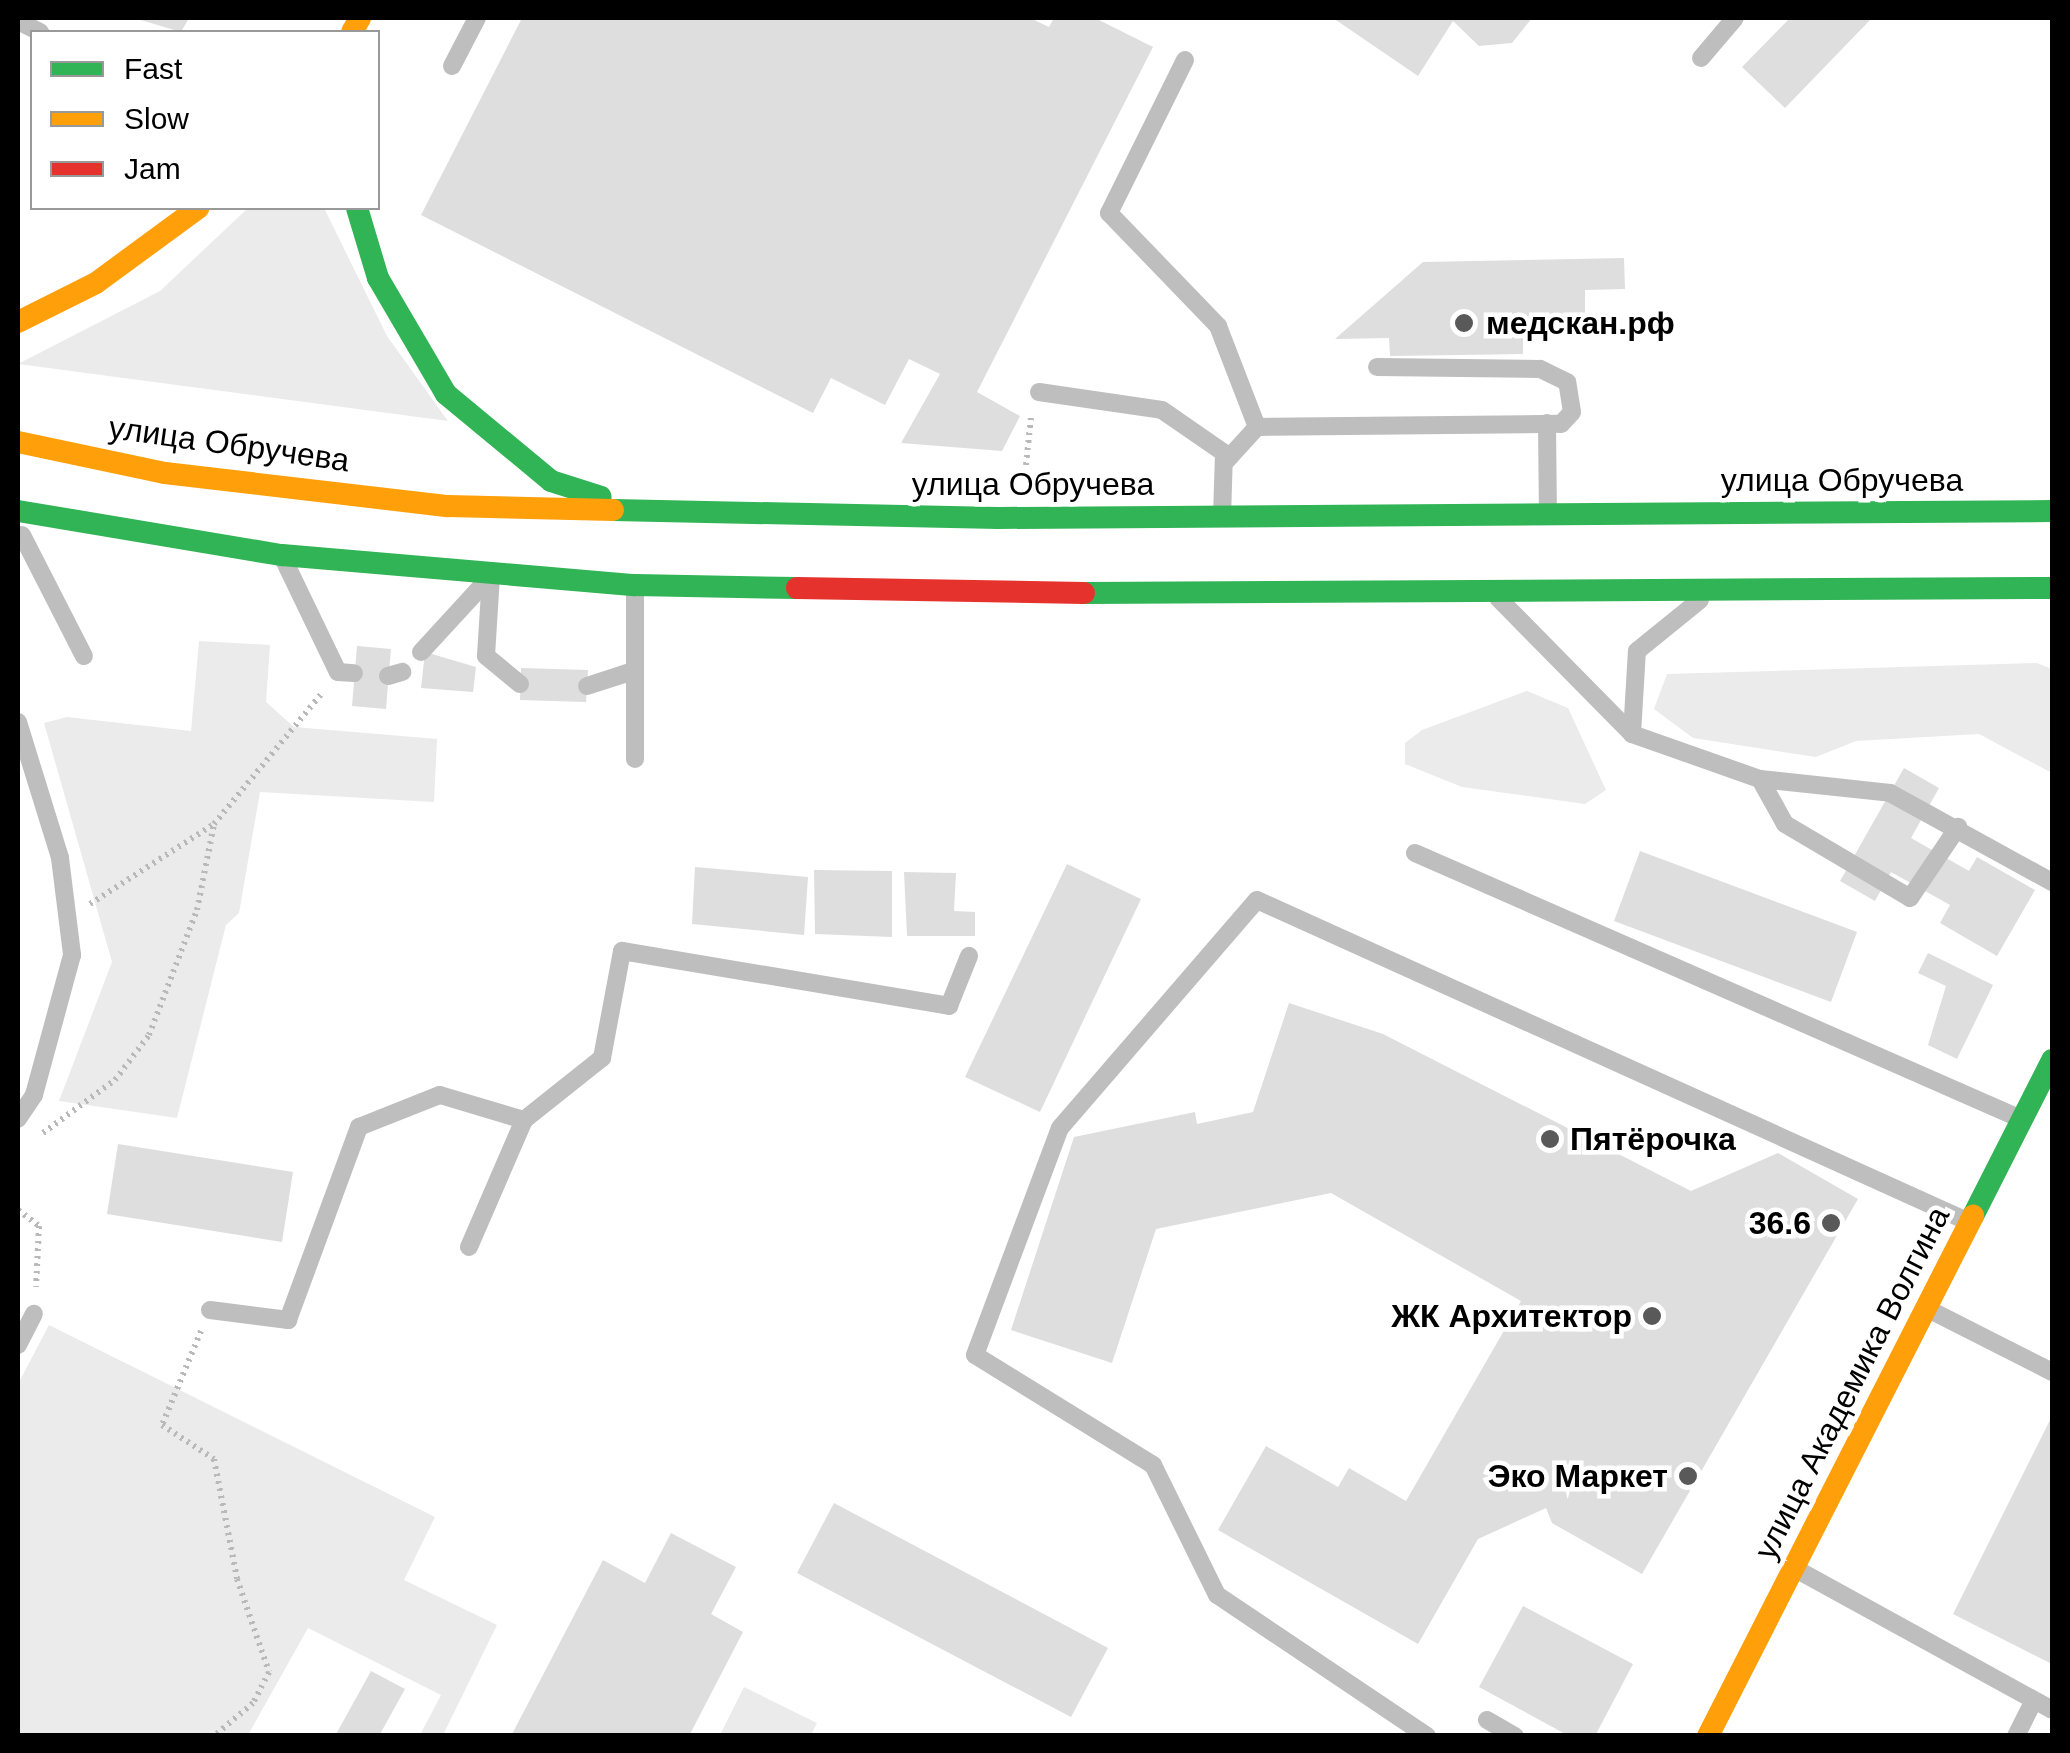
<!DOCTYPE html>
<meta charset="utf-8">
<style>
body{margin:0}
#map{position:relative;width:2070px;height:1753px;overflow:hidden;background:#fff;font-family:Helvetica,sans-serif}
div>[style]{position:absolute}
.green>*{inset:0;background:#ebebeb}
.building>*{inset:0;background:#dedede}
.path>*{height:6px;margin-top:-3px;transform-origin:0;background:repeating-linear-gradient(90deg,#b9b9b9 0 2.5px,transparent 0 7.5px)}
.lane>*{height:18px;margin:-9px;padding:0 9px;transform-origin:9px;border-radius:9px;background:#bebebe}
.fast>*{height:22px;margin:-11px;padding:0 11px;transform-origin:11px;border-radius:11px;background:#30b455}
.slow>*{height:22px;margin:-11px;padding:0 11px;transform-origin:11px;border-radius:11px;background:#ff9f0a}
.jam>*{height:22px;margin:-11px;padding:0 11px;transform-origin:11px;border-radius:11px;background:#e5322d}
.dots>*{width:28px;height:28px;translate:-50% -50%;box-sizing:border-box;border:5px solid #fff;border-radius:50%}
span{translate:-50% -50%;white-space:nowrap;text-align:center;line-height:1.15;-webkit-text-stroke:9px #fff;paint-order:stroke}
.poi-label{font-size:32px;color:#000;font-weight:700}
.left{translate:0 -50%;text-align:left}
.right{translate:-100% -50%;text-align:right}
.street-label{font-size:32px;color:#000}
.frame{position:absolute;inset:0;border:20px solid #000;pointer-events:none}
.legend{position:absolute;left:30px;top:30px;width:350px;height:180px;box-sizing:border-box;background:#fff;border:2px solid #999;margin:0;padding:12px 18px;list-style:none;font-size:30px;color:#000}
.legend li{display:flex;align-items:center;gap:20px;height:50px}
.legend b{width:50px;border:2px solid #999}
</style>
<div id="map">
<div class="green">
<i style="clip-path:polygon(248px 208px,324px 208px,387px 336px,448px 421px,18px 364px,160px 291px)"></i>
<i style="clip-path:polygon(199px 641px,270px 645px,266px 702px,294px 727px,437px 739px,434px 802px,260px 792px,239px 913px,226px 925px,177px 1118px,59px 1101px,112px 962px,44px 723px,67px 717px,191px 731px)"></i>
<i style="clip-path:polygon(2037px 663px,2052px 669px,2052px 773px,1979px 734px,1856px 741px,1816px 757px,1693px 738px,1654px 709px,1667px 674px)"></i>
<i style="clip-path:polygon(1527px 691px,1568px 708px,1606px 790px,1585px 804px,1462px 787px,1405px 764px,1405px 743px,1422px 730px)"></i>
<i style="clip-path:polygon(49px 1325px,435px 1517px,404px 1580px,497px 1625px,443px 1735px,420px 1735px,441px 1695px,308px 1628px,248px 1735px,18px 1735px,18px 1384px)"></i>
<i style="clip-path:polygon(744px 1687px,817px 1723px,811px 1735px,720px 1735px)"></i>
</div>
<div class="building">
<i style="clip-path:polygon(134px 18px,189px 18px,181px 32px)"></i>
<i style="clip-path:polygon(522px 18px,1030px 18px,1049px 27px,1054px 18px,1095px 18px,1153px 47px,977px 392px,1020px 416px,1002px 451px,901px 443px,940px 374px,909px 359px,885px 405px,831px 378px,813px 413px,421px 215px)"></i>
<i style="clip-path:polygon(1333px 18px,1532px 18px,1512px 43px,1479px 46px,1453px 21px,1418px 76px)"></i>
<i style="clip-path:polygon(1790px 18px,1872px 18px,1785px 108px,1742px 67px)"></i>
<i style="clip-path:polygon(1624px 258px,1625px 289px,1585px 290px,1585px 322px,1563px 322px,1563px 337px,1523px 338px,1523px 354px,1390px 356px,1389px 338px,1335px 339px,1423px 262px)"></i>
<i style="clip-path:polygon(357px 646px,391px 649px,386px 709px,352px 706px)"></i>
<i style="clip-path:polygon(425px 652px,476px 667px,473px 692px,421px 688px)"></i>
<i style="clip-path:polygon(521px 668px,588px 670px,586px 702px,520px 700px)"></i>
<i style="clip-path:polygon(1904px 768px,1939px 788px,1911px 838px,1969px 871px,1977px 857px,2035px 890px,1997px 956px,1940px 923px,1950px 905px,1891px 872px,1875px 901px,1840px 881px)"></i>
<i style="clip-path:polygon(1640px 851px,1857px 932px,1831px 1002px,1614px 921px)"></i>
<i style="clip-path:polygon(1067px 864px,1141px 899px,1040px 1112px,965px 1077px)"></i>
<i style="clip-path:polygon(695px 867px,808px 877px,804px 935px,692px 924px)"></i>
<i style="clip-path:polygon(814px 870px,892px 871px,892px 937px,815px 934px)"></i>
<i style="clip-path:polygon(904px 872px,956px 873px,954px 911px,975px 912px,975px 936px,907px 936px)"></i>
<i style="clip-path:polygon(1928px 953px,1993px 985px,1957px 1059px,1928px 1045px,1946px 986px,1918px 973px)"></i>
<i style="clip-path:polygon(1289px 1003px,1383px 1034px,1691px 1191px,1778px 1153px,1858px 1199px,1642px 1574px,1552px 1523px,1546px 1508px,1478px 1539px,1418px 1644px,1218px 1530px,1266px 1446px,1338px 1487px,1349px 1468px,1406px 1501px,1521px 1301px,1331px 1193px,1156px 1229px,1112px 1363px,1011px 1330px,1074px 1137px,1195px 1112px,1197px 1124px,1253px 1112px)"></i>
<i style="clip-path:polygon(118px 1144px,293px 1172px,282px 1242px,107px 1214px)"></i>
<i style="clip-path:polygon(2052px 1416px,2052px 1664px,1953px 1614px)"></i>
<i style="clip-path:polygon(834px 1503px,1108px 1648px,1071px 1717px,797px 1573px)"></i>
<i style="clip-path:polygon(671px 1533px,736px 1567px,711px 1614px,743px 1632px,689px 1736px,511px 1736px,603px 1560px,645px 1583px)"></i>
<i style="clip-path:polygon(1523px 1606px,1633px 1664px,1595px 1736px,1569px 1736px,1479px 1687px)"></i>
<i style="clip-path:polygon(371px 1671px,405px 1689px,379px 1736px,335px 1736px)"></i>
</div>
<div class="path">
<i style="left:1026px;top:465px;width:48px;rotate:-84.1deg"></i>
<i style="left:90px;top:904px;width:148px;rotate:-32.8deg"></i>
<i style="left:214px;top:824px;width:170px;rotate:-50.5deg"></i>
<i style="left:43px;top:1133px;width:89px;rotate:-36.4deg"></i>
<i style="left:115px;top:1080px;width:56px;rotate:-52.9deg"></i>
<i style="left:149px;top:1035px;width:134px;rotate:-69deg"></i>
<i style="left:197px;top:910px;width:88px;rotate:-78.8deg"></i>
<i style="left:18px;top:1210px;width:26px;rotate:37deg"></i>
<i style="left:39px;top:1226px;width:61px;rotate:92.8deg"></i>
<i style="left:201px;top:1331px;width:102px;rotate:112.5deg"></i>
<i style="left:162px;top:1425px;width:62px;rotate:33.2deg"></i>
<i style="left:214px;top:1459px;width:122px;rotate:79.1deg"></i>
<i style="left:237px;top:1579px;width:98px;rotate:71deg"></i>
<i style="left:269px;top:1672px;width:35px;rotate:117deg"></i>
<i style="left:253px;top:1703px;width:51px;rotate:139.8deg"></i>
</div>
<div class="lane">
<i style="left:18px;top:21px;width:25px;rotate:27deg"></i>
<i style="left:1701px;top:58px;width:52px;rotate:-49.6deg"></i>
<i style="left:1185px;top:60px;width:171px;rotate:116.4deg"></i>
<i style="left:1109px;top:213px;width:157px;rotate:46deg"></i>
<i style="left:1218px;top:326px;width:108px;rotate:68.9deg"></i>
<i style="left:1257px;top:427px;width:45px;rotate:132.3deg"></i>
<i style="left:452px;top:66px;width:54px;rotate:-62.5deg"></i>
<i style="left:1039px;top:392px;width:124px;rotate:8.3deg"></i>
<i style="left:1162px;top:410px;width:75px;rotate:34.7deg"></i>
<i style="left:1224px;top:453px;width:64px;rotate:91.8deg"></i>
<i style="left:1547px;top:423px;width:90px;rotate:89.4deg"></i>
<i style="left:1257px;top:427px;width:304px;rotate:-0.6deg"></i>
<i style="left:1561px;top:424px;width:16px;rotate:-47deg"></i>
<i style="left:1572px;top:412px;width:30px;rotate:-99deg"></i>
<i style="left:1567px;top:382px;width:30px;rotate:-154deg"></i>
<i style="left:1540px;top:369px;width:163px;rotate:-179.3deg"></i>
<i style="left:22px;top:535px;width:136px;rotate:62.9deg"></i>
<i style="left:284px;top:560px;width:124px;rotate:64.3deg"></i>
<i style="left:338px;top:672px;width:16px;rotate:4deg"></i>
<i style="left:491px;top:576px;width:80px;rotate:93.6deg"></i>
<i style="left:486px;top:656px;width:44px;rotate:39.5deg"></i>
<i style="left:1498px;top:598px;width:191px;rotate:45.4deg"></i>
<i style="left:1632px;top:734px;width:136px;rotate:19.4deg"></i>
<i style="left:1760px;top:779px;width:131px;rotate:6.1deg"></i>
<i style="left:1890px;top:793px;width:185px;rotate:28.8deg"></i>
<i style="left:421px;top:652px;width:102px;rotate:-47.4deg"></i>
<i style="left:388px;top:676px;width:15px;rotate:-16deg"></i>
<i style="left:587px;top:686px;width:45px;rotate:-18deg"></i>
<i style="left:18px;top:722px;width:142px;rotate:72.8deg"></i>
<i style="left:60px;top:858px;width:98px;rotate:82.9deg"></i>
<i style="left:72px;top:955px;width:145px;rotate:105.2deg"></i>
<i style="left:34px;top:1095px;width:29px;rotate:124deg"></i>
<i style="left:1632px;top:734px;width:83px;rotate:-86.6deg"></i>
<i style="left:1637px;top:651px;width:81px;rotate:-39deg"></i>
<i style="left:635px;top:759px;width:173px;rotate:-90deg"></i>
<i style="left:1760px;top:779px;width:51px;rotate:60.9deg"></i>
<i style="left:1785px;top:824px;width:145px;rotate:30.6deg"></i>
<i style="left:1910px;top:898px;width:86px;rotate:-55.9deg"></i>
<i style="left:1415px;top:853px;width:660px;rotate:23.69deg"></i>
<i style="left:469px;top:1247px;width:138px;rotate:-66.6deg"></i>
<i style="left:1928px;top:1309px;width:139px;rotate:26.9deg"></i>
<i style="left:210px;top:1310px;width:79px;rotate:7.3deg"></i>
<i style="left:288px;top:1320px;width:206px;rotate:-69.8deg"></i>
<i style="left:359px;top:1127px;width:87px;rotate:-21.6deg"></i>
<i style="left:440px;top:1095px;width:88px;rotate:16.6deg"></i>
<i style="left:524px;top:1120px;width:100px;rotate:-38.5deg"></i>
<i style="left:602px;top:1058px;width:109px;rotate:-79.4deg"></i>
<i style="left:622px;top:951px;width:332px;rotate:9.5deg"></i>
<i style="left:949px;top:1006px;width:54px;rotate:-68.2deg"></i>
<i style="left:18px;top:1345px;width:35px;rotate:-63deg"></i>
<i style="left:1794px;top:1568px;width:294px;rotate:28.8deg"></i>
<i style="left:1487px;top:1720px;width:32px;rotate:30deg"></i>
<i style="left:1427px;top:1736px;width:253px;rotate:-146.1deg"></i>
<i style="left:1217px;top:1595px;width:145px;rotate:-116.2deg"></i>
<i style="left:1153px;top:1465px;width:209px;rotate:-148.3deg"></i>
<i style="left:975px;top:1355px;width:242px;rotate:-69.5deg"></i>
<i style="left:1060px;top:1128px;width:301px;rotate:-49.2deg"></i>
<i style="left:1257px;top:900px;width:779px;rotate:24.33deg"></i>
<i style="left:2016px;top:1736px;width:40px;rotate:-63.4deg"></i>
</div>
<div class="fast">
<i style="left:357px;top:208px;width:73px;rotate:73.3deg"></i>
<i style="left:378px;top:278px;width:134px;rotate:59.6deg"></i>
<i style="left:446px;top:394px;width:136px;rotate:39.6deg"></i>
<i style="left:551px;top:481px;width:52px;rotate:17.7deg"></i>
<i style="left:613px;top:510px;width:385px;rotate:1.2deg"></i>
<i style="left:998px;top:518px;width:1054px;rotate:-0.38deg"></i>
<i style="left:18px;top:511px;width:268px;rotate:9.5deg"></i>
<i style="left:282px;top:555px;width:354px;rotate:4.9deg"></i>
<i style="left:635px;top:585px;width:162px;rotate:1.1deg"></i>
<i style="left:1084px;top:593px;width:968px;rotate:-0.3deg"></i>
<i style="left:1973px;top:1216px;width:175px;rotate:-63.1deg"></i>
</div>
<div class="slow">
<i style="left:352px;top:32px;width:16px;rotate:-60deg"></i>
<i style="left:18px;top:322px;width:87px;rotate:-26.6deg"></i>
<i style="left:96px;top:283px;width:127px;rotate:-36.3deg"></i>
<i style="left:18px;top:442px;width:150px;rotate:11.9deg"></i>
<i style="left:165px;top:473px;width:285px;rotate:6.7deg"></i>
<i style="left:448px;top:506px;width:165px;rotate:1.4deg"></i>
<i style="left:1708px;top:1736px;width:584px;rotate:-63deg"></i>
</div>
<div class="jam">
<i style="left:797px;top:588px;width:287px;rotate:1deg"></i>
</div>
<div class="dots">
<i style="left:1464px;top:323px;background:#595959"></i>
<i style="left:1550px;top:1139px;background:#595959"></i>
<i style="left:1831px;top:1223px;background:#595959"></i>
<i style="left:1652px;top:1316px;background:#595959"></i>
<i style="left:1688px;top:1476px;background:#595959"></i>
</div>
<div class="poi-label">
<span class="left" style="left:1486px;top:323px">медскан.рф</span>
<span class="left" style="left:1570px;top:1139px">Пятёрочка</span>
<span class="right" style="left:1811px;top:1223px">36.6</span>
<span class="right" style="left:1632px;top:1316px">ЖК Архитектор</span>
<span class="right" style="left:1668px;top:1476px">Эко Маркет</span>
</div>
<div class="street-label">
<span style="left:229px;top:444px;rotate:8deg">улица Обручева</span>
<span style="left:1842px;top:480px">улица Обручева</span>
<span style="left:1033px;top:484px">улица Обручева</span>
<span style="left:1852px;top:1383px;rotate:-63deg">улица Академика Волгина</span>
</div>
<div class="frame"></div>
<ul class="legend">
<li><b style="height:12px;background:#30b455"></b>Fast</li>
<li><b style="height:12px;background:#ff9f0a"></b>Slow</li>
<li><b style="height:12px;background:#e5322d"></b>Jam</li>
</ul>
</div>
